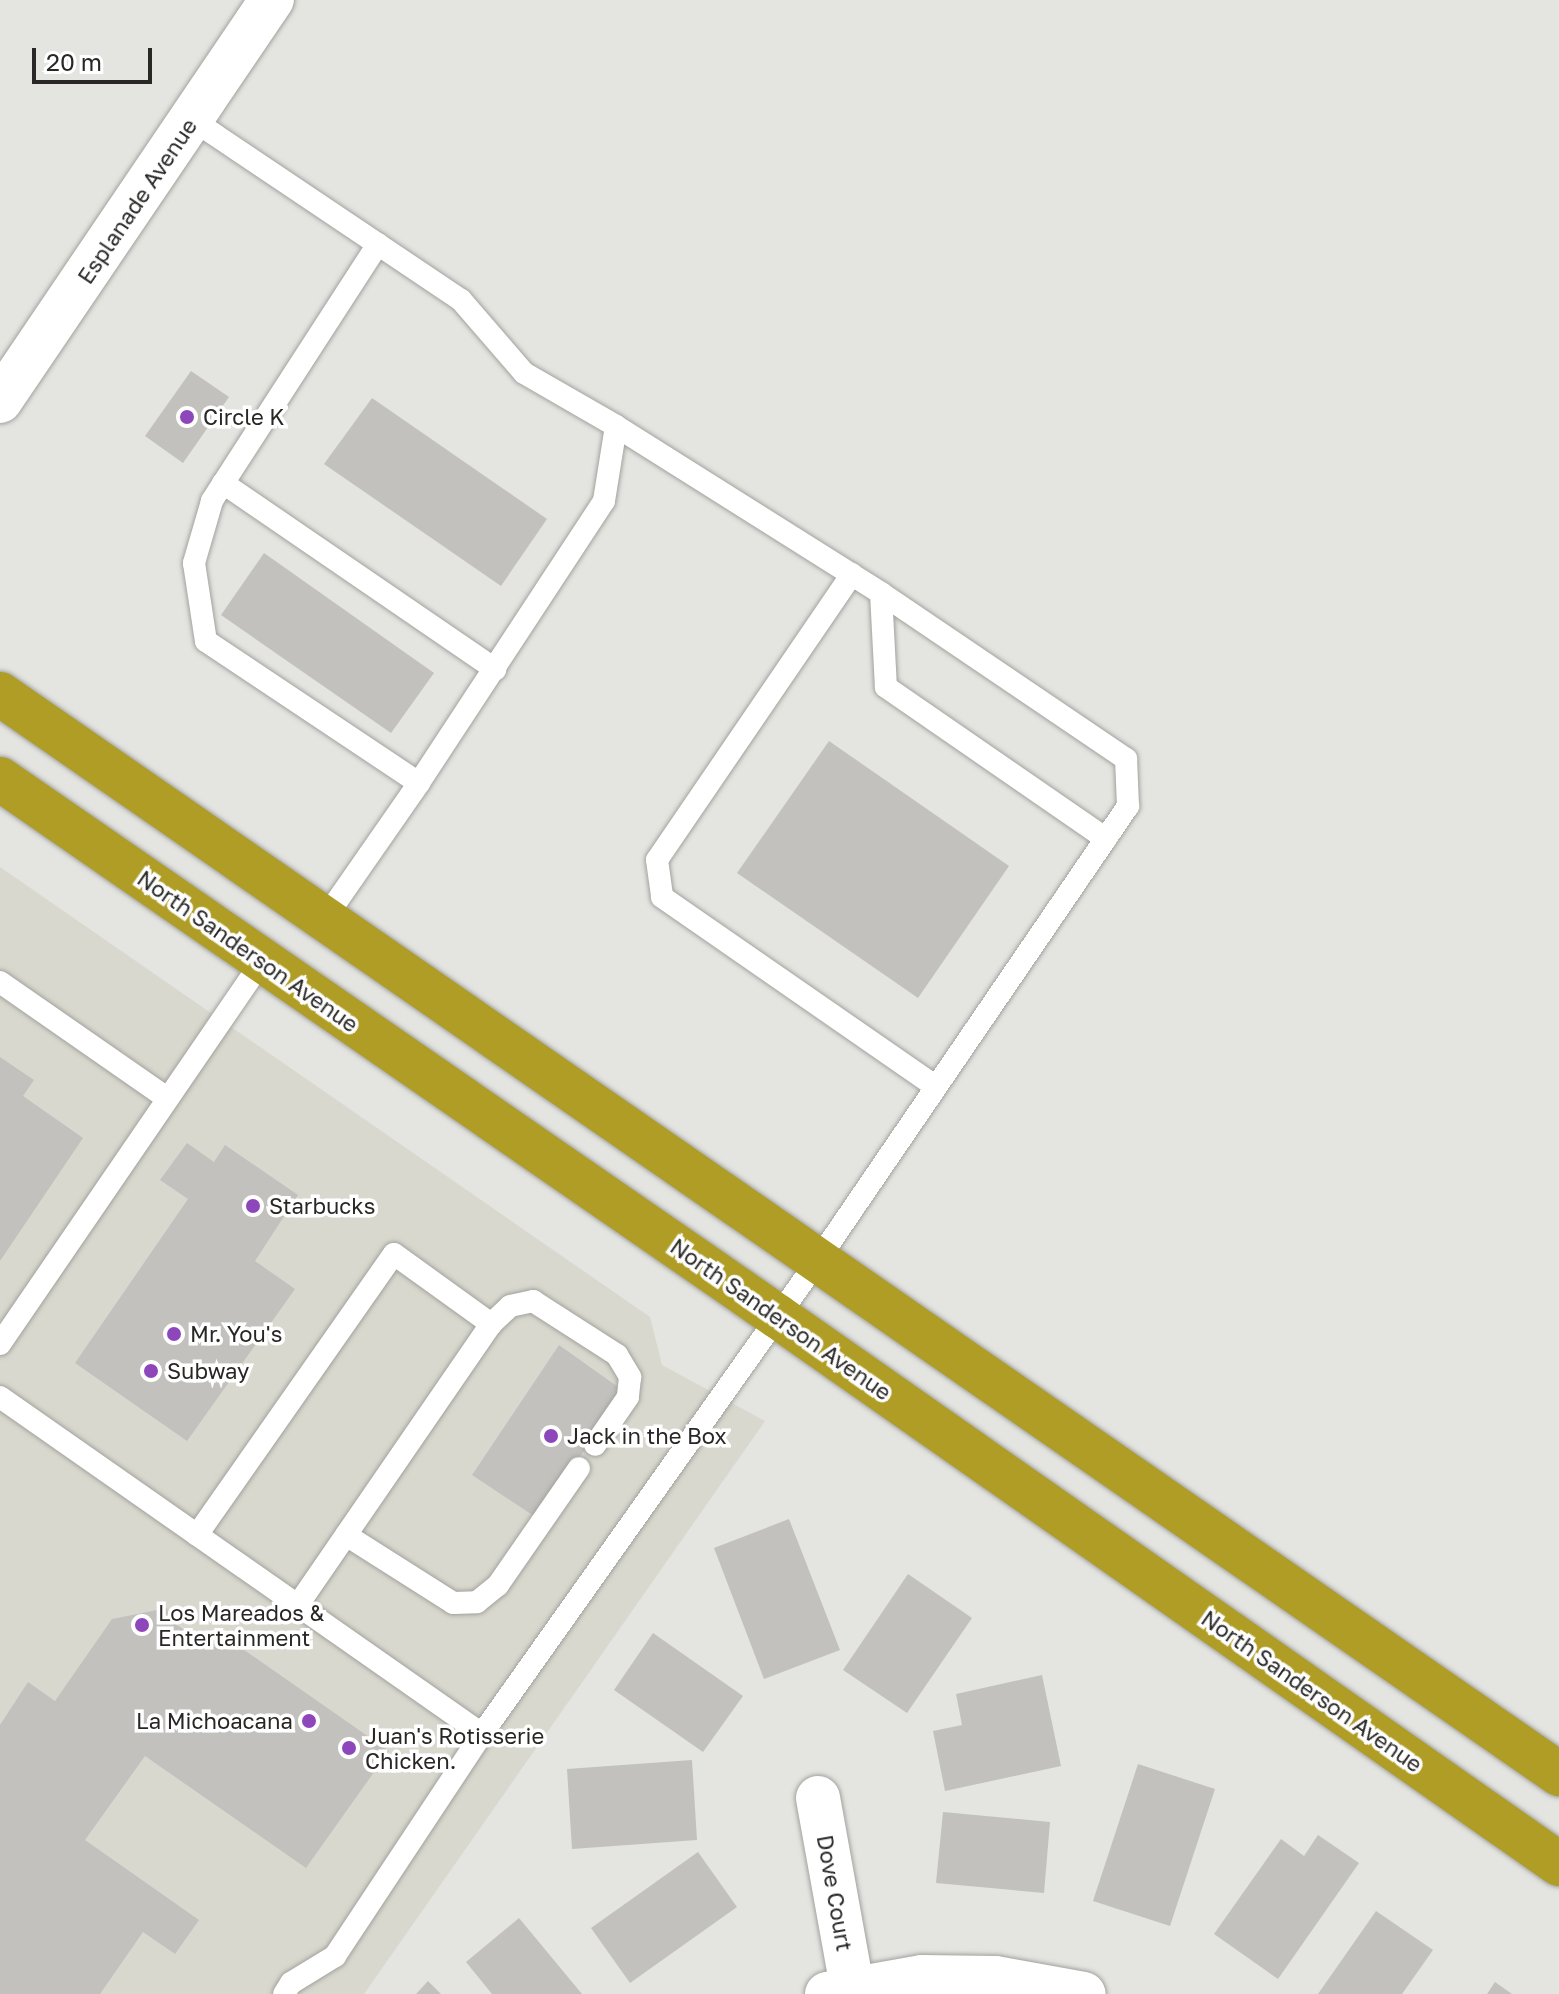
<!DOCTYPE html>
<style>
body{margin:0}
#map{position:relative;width:1559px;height:1994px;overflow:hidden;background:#e4e4e0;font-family:"Golos Text",sans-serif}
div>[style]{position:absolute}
.built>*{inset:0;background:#d9d8ce}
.building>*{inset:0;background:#c2c1be}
.roads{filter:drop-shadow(0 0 2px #a2a29e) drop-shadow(0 0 2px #a2a29e)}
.lane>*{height:22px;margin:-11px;padding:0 11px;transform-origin:11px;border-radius:11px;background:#fff}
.street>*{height:44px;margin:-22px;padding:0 22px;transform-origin:22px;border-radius:22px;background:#fff}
.secondary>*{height:44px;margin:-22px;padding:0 22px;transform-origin:22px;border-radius:22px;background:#fff}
.highway>*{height:44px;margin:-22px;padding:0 22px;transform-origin:22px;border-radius:22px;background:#af9d26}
.dots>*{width:22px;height:22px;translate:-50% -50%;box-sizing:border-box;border:4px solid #fff;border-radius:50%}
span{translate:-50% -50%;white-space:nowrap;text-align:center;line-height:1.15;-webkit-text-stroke:7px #fff;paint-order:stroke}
.street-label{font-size:22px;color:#282726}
.poi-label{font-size:22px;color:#282726}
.left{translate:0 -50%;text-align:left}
.right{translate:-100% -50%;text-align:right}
.scale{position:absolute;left:32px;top:48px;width:120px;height:36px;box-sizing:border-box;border:4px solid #282726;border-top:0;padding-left:10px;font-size:24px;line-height:28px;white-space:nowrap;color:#282726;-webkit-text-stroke:6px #fff;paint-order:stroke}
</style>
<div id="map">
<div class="built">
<i style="clip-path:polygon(0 867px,650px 1317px,662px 1365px,765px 1421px,364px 1994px,0 1994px)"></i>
</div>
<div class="building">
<i style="clip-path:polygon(191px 371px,229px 397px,183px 463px,145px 436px)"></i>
<i style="clip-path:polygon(372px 398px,547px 519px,501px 586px,324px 464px)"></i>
<i style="clip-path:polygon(264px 553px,434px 673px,391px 733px,221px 615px)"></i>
<i style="clip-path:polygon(829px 741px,1009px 866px,918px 998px,737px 873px)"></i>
<i style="clip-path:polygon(0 1057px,34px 1080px,23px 1096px,83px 1138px,0 1261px)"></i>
<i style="clip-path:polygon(187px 1143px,214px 1162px,225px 1145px,298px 1195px,255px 1261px,295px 1289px,187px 1441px,75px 1363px,188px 1199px,160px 1180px)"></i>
<i style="clip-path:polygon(559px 1345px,625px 1392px,537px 1518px,472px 1475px)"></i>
<i style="clip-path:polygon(789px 1519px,840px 1650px,764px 1679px,714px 1548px)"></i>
<i style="clip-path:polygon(908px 1574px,972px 1618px,907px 1713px,843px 1670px)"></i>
<i style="clip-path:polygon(167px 1608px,170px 1620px,210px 1648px,220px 1633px,389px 1751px,306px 1868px,145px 1756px,85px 1840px,199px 1920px,175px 1954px,143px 1932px,100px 1994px,0 1994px,0 1725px,28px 1682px,55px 1701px,112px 1619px)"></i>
<i style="clip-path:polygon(653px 1633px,743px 1696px,703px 1752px,614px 1690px)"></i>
<i style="clip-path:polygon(1042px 1675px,1061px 1766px,945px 1791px,933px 1731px,962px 1725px,956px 1694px)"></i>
<i style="clip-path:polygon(692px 1760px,697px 1840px,572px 1849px,567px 1769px)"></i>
<i style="clip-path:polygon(1138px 1764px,1215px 1789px,1170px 1926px,1093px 1901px)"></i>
<i style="clip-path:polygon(943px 1812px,1050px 1822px,1044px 1893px,936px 1883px)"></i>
<i style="clip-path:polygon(1318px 1835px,1359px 1863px,1278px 1979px,1214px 1934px,1281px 1839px,1304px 1856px)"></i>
<i style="clip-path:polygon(698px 1852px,737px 1907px,630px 1983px,591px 1928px)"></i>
<i style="clip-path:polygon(1376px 1911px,1433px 1950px,1402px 1994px,1318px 1994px)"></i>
<i style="clip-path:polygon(519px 1918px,582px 1994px,492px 1994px,466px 1962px)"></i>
<i style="clip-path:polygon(428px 1981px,441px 1994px,416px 1994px)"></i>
<i style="clip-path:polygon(1495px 1982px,1512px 1994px,1487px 1994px)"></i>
</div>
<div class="roads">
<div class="lane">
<i style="left:193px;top:120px;width:323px;rotate:33.9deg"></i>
<i style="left:461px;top:300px;width:96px;rotate:49.2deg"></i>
<i style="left:524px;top:373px;width:106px;rotate:29.9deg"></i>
<i style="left:616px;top:426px;width:76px;rotate:99.1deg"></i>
<i style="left:604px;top:501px;width:337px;rotate:123.3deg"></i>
<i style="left:419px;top:783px;width:163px;rotate:124.8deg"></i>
<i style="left:378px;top:244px;width:306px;rotate:122.9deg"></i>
<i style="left:212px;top:501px;width:65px;rotate:106.2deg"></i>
<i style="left:194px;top:563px;width:79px;rotate:81.3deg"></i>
<i style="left:206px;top:641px;width:256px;rotate:33.7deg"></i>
<i style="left:223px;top:483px;width:330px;rotate:34.4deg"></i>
<i style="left:852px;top:574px;width:346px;rotate:124.3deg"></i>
<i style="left:657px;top:860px;width:37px;rotate:82deg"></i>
<i style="left:662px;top:897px;width:333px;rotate:34.7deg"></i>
<i style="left:881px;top:593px;width:94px;rotate:87deg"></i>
<i style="left:886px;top:687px;width:267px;rotate:34.6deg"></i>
<i style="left:0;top:982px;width:203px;rotate:34.8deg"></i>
<i style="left:491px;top:1324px;width:26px;rotate:-43deg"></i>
<i style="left:510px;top:1306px;width:24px;rotate:-12deg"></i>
<i style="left:533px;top:1301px;width:100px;rotate:32.7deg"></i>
<i style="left:617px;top:1355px;width:26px;rotate:59deg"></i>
<i style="left:630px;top:1377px;width:20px;rotate:96deg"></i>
<i style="left:628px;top:1397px;width:58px;rotate:124.5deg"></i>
<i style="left:0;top:1344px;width:464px;rotate:-55.6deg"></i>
<i style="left:0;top:1397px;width:588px;rotate:34.96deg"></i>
<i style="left:482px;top:1734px;width:581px;rotate:-54.67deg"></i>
<i style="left:818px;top:1260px;width:550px;rotate:-55.67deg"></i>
<i style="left:1128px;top:806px;width:47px;rotate:-92.4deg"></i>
<i style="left:1126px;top:759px;width:296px;rotate:-145.9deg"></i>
<i style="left:881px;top:593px;width:313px;rotate:-147.8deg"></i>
<i style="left:197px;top:1535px;width:343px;rotate:-55deg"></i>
<i style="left:394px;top:1254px;width:120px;rotate:35.8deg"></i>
<i style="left:491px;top:1324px;width:341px;rotate:124.5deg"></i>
<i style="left:346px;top:1535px;width:127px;rotate:32.4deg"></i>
<i style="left:453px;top:1603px;width:24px;rotate:-2deg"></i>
<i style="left:477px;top:1602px;width:27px;rotate:-39deg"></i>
<i style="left:498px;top:1585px;width:142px;rotate:-55.3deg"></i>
<i style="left:284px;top:1994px;width:13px;rotate:-58deg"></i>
<i style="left:291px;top:1983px;width:52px;rotate:-31.5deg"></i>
<i style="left:335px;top:1956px;width:266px;rotate:-56.5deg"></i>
</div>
<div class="street">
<i style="left:818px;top:1798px;width:192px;rotate:79.8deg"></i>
<i style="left:827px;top:1994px;width:97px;rotate:-10.1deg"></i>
<i style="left:922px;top:1977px;width:73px;rotate:0.8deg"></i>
<i style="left:995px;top:1978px;width:90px;rotate:10.2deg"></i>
</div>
<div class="secondary">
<i style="left:0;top:401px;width:485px;rotate:-55.9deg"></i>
</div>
<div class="highway">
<i style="left:0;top:694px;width:1897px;rotate:34.71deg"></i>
<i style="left:0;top:779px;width:945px;rotate:34.65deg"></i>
<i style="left:777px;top:1316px;width:955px;rotate:35.02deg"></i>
</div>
</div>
<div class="dots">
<i style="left:187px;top:417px;background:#8d47ba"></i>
<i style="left:253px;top:1206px;background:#8d47ba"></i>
<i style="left:174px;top:1334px;background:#8d47ba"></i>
<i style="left:151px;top:1371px;background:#8d47ba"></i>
<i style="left:551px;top:1436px;background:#8d47ba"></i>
<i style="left:142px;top:1625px;background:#8d47ba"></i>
<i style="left:309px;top:1721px;background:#8d47ba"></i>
<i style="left:349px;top:1748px;background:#8d47ba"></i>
</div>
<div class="street-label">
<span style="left:137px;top:201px;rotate:-56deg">Esplanade Avenue</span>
<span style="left:248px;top:951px;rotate:35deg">North Sanderson Avenue</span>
<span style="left:781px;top:1319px;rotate:35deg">North Sanderson Avenue</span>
<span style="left:1312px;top:1691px;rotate:35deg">North Sanderson Avenue</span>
<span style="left:835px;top:1893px;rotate:80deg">Dove Court</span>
</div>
<div class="poi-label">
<span class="left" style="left:203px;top:417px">Circle K</span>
<span class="left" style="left:269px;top:1206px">Starbucks</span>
<span class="left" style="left:190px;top:1334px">Mr. You's</span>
<span class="left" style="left:167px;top:1371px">Subway</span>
<span class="left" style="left:567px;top:1436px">Jack in the Box</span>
<span class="left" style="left:158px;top:1625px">Los Mareados &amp;<br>Entertainment</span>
<span class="right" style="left:293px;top:1721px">La Michoacana</span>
<span class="left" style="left:365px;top:1748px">Juan's Rotisserie<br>Chicken.</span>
</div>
<div class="scale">20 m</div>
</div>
